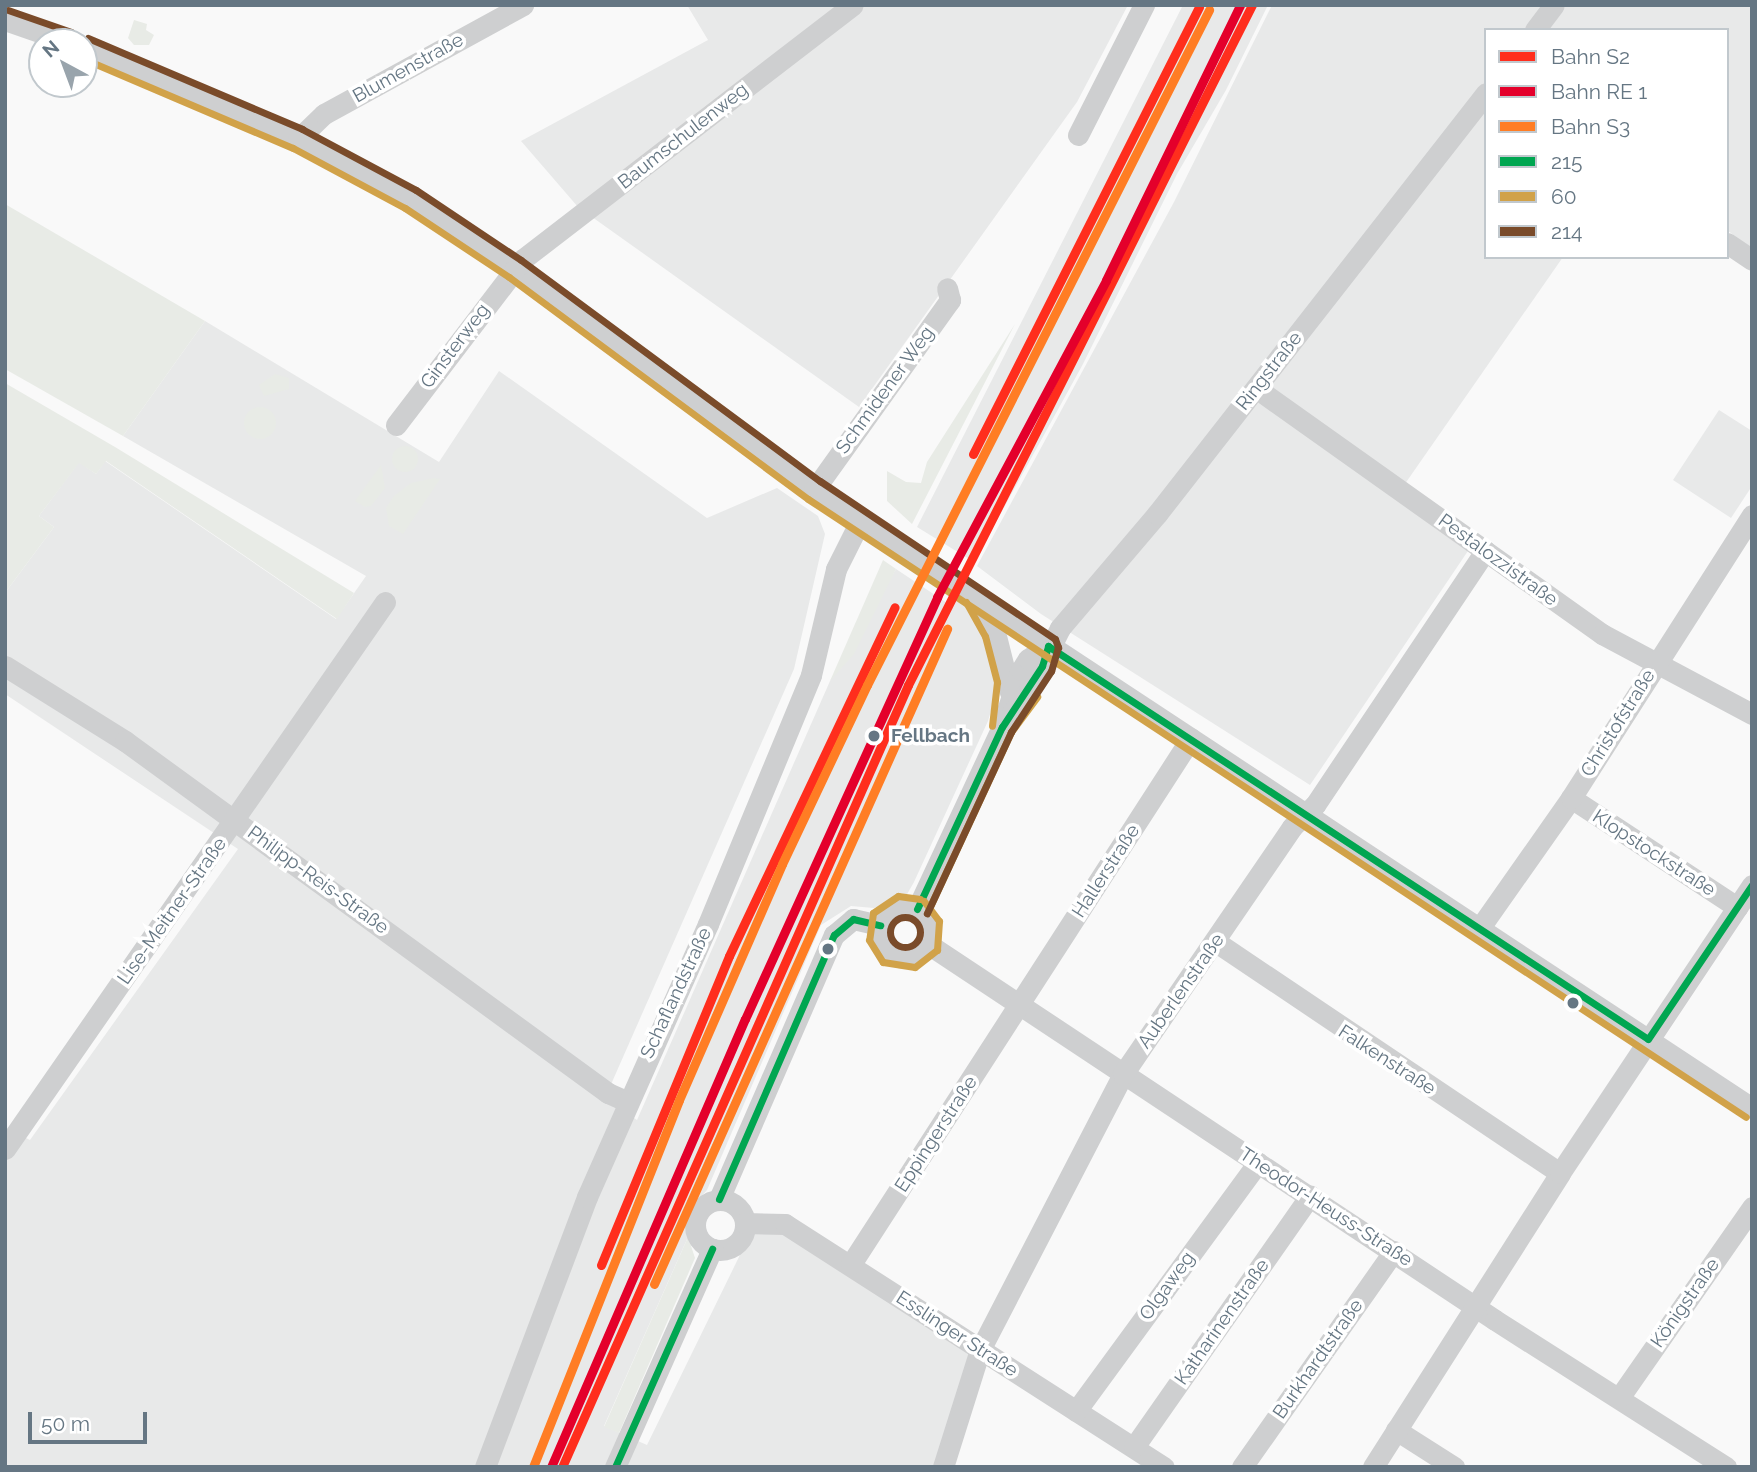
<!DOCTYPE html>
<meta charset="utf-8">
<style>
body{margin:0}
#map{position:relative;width:1757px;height:1472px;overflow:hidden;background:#f9f9f9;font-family:Raleway,sans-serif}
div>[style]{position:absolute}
.built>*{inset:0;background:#e8e9e9}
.green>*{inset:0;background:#e8ebe6}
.round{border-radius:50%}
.minor>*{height:21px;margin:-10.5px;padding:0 10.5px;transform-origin:10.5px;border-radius:10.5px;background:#cecfd0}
.minor>.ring{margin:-10.5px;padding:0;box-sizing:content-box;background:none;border:21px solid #cecfd0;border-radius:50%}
.bus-1>*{height:7px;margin:-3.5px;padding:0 3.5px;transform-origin:3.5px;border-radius:3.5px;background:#00a651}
.bus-2>*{height:7px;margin:-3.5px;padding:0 3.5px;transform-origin:3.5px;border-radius:3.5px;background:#d1a249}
.bus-3>*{height:7px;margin:-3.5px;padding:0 3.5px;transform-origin:3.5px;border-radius:3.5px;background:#7a4b2a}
.bus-3>.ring{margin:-3.5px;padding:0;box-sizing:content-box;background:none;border:7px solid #7a4b2a;border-radius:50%}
.rail-1>*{height:9px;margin:-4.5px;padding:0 4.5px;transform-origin:4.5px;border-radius:4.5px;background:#ff2e1d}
.rail-2>*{height:9px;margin:-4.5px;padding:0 4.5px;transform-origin:4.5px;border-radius:4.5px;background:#e4002b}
.rail-3>*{height:9px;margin:-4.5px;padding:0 4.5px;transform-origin:4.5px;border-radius:4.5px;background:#ff7d24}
.dots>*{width:19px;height:19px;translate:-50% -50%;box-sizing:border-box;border:4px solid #fff;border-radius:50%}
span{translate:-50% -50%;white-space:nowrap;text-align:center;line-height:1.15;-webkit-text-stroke:7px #fff;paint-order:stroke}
.street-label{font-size:19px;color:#657683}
.stop-label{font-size:19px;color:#657683;font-weight:700}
.left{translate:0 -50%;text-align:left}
.frame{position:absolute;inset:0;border:7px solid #657683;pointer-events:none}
.legend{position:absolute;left:1484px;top:28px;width:245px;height:231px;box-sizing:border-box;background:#fff;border:2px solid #c1c8cd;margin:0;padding:9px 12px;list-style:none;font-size:21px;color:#657683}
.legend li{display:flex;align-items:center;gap:14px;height:35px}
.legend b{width:35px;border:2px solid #c1c8cd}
.north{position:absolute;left:28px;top:28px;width:70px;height:70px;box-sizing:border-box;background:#fff;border:2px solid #c1c8cd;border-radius:50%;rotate:319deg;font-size:19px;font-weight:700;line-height:28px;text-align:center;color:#657683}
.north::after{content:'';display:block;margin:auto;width:24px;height:32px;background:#99a4ac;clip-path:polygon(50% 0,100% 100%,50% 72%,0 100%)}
.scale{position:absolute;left:28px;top:1412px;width:119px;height:32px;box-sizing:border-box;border:4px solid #657683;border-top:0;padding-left:9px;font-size:21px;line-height:24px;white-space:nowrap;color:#657683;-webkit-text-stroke:5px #fff;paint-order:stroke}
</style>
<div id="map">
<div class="built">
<i style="clip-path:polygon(687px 5px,1128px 5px,1077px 102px,859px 407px,578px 207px,521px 141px,708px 40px)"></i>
<i style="clip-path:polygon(1183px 5px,1268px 5px,1226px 90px,1177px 174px,1083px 364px,974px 562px,917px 527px)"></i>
<i style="clip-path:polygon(1272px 5px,1752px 5px,1752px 249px,1727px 230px,1727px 30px,1486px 30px,1486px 257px,1563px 257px,1400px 491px,1474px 542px,1310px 785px,1041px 614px,977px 566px,1174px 202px)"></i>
<i style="clip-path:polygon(205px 321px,439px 462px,499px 371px,707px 518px,777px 488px,818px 516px,825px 534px,794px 669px,605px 1098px,637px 1120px,830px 681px,896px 569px,950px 605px,955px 595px,985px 622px,1001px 677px,988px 721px,914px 882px,906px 896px,874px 908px,851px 906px,821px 925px,707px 1190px,689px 1210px,688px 1237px,604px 1426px,647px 1445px,758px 1218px,983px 1362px,951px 1467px,5px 1467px,5px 1149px,16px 1133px,30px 1140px,238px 849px,5px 694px,5px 593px,54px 527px,39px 516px,79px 462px,96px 474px,105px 461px,336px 619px,366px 576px,123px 436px)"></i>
<i style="clip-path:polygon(1719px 410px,1752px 431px,1752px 486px,1731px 518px,1673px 480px)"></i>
</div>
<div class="green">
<i style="clip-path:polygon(134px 20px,147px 24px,146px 30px,154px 35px,149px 45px,134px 45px,128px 38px)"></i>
<i style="clip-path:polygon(5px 204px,205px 321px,123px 436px,5px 369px)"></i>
<i style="clip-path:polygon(1015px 324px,912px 524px,887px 501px,887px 471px,906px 482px,921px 483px,927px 462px)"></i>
<i style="clip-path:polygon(275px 374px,289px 378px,289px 389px,264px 396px,259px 385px)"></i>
<i style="clip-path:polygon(5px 383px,115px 447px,354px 593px,337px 619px,106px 461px,96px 474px,79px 463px,39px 516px,54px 527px,5px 593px)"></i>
<i class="round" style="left:244px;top:407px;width:32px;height:32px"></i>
<i class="round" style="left:392px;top:446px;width:26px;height:26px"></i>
<i style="clip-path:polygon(381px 465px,385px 488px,371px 506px,365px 507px,355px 501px)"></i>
<i style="clip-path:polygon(434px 478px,440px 479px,403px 534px,389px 526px,386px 508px,394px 496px,411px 483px)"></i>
<i style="clip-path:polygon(883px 560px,896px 569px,854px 654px,830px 681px)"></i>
<i style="clip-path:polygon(688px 1237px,695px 1258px,619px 1433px,604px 1427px)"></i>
</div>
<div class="minor">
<i style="left:5px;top:20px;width:67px;rotate:19.2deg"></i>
<i style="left:1535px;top:30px;width:31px;rotate:-53deg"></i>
<i style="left:84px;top:48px;width:233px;rotate:23deg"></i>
<i style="left:298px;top:139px;width:127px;rotate:28.2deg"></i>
<i style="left:410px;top:199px;width:126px;rotate:33.3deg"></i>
<i style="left:515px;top:268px;width:372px;rotate:36.6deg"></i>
<i style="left:814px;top:490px;width:1123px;rotate:33.38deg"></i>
<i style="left:1078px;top:135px;width:146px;rotate:-63.1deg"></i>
<i style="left:298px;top:139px;width:36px;rotate:-44deg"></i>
<i style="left:324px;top:114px;width:227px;rotate:-28.7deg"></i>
<i style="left:1727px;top:243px;width:30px;rotate:34deg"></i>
<i style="left:1256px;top:388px;width:425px;rotate:35.4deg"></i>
<i style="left:1602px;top:634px;width:170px;rotate:28.1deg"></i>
<i style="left:396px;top:425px;width:209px;rotate:-52.6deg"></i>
<i style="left:523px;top:259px;width:416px;rotate:-37.6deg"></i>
<i style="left:814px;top:490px;width:234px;rotate:-54.4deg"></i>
<i style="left:950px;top:300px;width:12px;rotate:-104deg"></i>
<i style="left:982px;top:602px;width:33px;rotate:67deg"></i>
<i style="left:995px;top:632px;width:62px;rotate:76deg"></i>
<i style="left:5px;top:666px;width:142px;rotate:32deg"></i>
<i style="left:125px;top:741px;width:598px;rotate:36.08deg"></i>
<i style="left:608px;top:1093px;width:20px;rotate:24deg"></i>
<i style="left:1004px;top:719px;width:52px;rotate:-70.9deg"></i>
<i style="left:1021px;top:670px;width:13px;rotate:-58deg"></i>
<i style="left:1028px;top:659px;width:24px;rotate:-33deg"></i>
<i style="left:1571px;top:798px;width:199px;rotate:33.3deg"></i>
<i class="ring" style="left:879px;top:906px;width:31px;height:31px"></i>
<i style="left:917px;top:909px;width:201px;rotate:-65deg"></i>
<i style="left:1002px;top:727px;width:46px;rotate:-53.9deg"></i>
<i style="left:1029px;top:690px;width:69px;rotate:-63.4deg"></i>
<i style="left:1060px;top:628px;width:150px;rotate:-49.6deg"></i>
<i style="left:1157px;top:514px;width:534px;rotate:-51.99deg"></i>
<i style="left:1479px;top:929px;width:160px;rotate:-54.9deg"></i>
<i style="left:1571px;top:798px;width:336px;rotate:-57.4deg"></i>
<i style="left:1216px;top:942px;width:414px;rotate:33.9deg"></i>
<i style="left:928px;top:944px;width:680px;rotate:33.55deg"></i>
<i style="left:1495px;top:1320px;width:274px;rotate:32.5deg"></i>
<i style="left:5px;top:1149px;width:666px;rotate:-55.21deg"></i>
<i style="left:719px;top:1199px;width:288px;rotate:-66.5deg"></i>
<i style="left:834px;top:935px;width:25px;rotate:-40deg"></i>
<i style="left:853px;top:919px;width:28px;rotate:13deg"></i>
<i class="ring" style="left:695px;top:1200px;width:29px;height:29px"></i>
<i style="left:745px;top:1223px;width:40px;rotate:1.4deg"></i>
<i style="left:785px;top:1224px;width:450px;rotate:32.7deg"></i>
<i style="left:851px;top:1264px;width:626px;rotate:-57.12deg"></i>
<i style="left:1619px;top:1398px;width:233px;rotate:-55.1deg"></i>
<i style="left:1076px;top:1411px;width:308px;rotate:-53.8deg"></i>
<i style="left:1396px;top:1430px;width:69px;rotate:32.5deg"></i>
<i style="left:1134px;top:1447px;width:307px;rotate:-55deg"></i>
<i style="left:485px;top:1467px;width:289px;rotate:-69.3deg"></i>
<i style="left:587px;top:1197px;width:299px;rotate:-66.1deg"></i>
<i style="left:708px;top:924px;width:269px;rotate:-67.5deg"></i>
<i style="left:811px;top:675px;width:109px;rotate:-76.7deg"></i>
<i style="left:836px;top:569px;width:56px;rotate:-63.4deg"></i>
<i style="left:615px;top:1467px;width:239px;rotate:-66deg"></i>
<i style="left:943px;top:1467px;width:123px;rotate:-72.5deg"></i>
<i style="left:980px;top:1350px;width:311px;rotate:-62.6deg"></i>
<i style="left:1123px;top:1074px;width:299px;rotate:-55.6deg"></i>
<i style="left:1292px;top:827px;width:32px;rotate:-44deg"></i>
<i style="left:1315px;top:805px;width:306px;rotate:-56.2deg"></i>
<i style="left:1242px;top:1467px;width:264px;rotate:-54.9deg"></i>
<i style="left:1373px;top:1467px;width:348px;rotate:-57.5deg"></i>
<i style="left:1560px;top:1173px;width:346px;rotate:-56.3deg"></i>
</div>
<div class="bus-1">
<i style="left:1048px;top:646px;width:717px;rotate:33.22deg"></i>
<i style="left:917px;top:909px;width:201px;rotate:-65deg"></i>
<i style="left:1002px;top:727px;width:73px;rotate:-56.7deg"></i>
<i style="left:1042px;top:666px;width:21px;rotate:-73deg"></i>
<i style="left:1648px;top:1039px;width:186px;rotate:-56deg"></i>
<i style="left:719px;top:1199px;width:288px;rotate:-66.5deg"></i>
<i style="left:834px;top:935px;width:25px;rotate:-40deg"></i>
<i style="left:853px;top:919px;width:28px;rotate:13deg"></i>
<i style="left:615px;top:1467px;width:239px;rotate:-66deg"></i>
</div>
<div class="bus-2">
<i style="left:84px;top:59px;width:227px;rotate:23.1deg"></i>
<i style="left:293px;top:148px;width:127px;rotate:28.2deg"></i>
<i style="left:405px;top:208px;width:125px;rotate:33.6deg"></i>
<i style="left:509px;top:277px;width:372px;rotate:36.6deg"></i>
<i style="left:808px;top:499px;width:1123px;rotate:33.38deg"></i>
<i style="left:966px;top:602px;width:39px;rotate:61deg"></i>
<i style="left:985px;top:636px;width:48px;rotate:75.4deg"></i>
<i style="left:997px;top:682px;width:44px;rotate:96.5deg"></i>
<i style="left:920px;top:899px;width:22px;rotate:-172deg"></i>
<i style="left:898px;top:896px;width:30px;rotate:146deg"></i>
<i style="left:873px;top:913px;width:27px;rotate:98deg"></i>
<i style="left:869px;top:940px;width:26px;rotate:58deg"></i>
<i style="left:883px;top:962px;width:32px;rotate:9deg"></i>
<i style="left:915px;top:967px;width:28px;rotate:-38deg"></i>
<i style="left:937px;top:950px;width:29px;rotate:-86deg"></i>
<i style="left:939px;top:921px;width:25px;rotate:-127deg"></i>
<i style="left:927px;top:913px;width:200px;rotate:-65.1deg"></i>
<i style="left:1011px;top:732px;width:44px;rotate:-53.4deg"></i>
</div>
<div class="bus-3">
<i style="left:8px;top:10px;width:67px;rotate:19.2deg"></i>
<i style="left:88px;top:38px;width:233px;rotate:23deg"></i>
<i style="left:302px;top:129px;width:129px;rotate:28.2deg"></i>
<i style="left:416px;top:190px;width:126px;rotate:33.7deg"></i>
<i style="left:521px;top:260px;width:372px;rotate:36.5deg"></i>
<i style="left:820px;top:481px;width:283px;rotate:33.9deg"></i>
<i style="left:1055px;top:639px;width:9px;rotate:69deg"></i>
<i style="left:1058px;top:647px;width:25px;rotate:106deg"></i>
<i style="left:1051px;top:671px;width:73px;rotate:123.3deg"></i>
<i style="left:1011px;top:732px;width:200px;rotate:114.9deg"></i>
<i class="ring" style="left:890px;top:917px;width:23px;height:23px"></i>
</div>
<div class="rail-1">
<i style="left:973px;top:454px;width:501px;rotate:-63.18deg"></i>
<i style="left:601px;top:1265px;width:334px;rotate:-67.5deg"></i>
<i style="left:729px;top:956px;width:386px;rotate:-64.6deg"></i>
<i style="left:562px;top:1467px;width:855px;rotate:-66.13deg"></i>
<i style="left:908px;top:685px;width:762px;rotate:-63.17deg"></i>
</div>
<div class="rail-2">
<i style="left:551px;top:1467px;width:488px;rotate:-66.6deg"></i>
<i style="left:745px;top:1019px;width:464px;rotate:-65.5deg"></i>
<i style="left:937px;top:597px;width:359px;rotate:-61.9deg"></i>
<i style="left:1106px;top:280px;width:306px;rotate:-64deg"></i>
</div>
<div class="rail-3">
<i style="left:654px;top:1284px;width:718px;rotate:-65.9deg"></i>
<i style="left:533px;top:1467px;width:395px;rotate:-68.3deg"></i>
<i style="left:679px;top:1100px;width:257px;rotate:-66.4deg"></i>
<i style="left:782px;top:864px;width:198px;rotate:-64.6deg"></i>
<i style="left:867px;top:685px;width:757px;rotate:-63.13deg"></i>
</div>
<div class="dots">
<i style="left:874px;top:736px;background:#657683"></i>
<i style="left:828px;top:949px;background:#657683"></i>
<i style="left:1573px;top:1003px;background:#657683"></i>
</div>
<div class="street-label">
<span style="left:408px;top:68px;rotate:-29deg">Blumenstraße</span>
<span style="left:683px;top:136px;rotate:-38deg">Baumschulenweg</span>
<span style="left:455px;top:346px;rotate:-53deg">Ginsterweg</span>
<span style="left:1269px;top:371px;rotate:-52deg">Ringstraße</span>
<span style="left:885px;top:390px;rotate:-54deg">Schmidener Weg</span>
<span style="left:1498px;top:560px;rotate:36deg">Pestalozzistraße</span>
<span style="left:1618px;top:723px;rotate:-58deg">Christofstraße</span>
<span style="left:1654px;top:853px;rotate:33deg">Klopstockstraße</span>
<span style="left:1106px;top:871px;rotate:-57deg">Hallerstraße</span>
<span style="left:318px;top:880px;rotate:36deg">Philipp-Reis-Straße</span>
<span style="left:172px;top:911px;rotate:-55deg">Lise-Meitner-Straße</span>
<span style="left:1181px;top:991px;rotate:-55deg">Auberlenstraße</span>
<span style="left:676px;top:993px;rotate:-65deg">Schaflandstraße</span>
<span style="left:1387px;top:1060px;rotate:33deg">Falkenstraße</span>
<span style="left:936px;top:1134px;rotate:-57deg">Eppingerstraße</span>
<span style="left:1326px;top:1207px;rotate:33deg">Theodor-Heuss-Straße</span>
<span style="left:1167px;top:1286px;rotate:-54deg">Olgaweg</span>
<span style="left:1685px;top:1303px;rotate:-55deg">Königstraße</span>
<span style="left:1222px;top:1322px;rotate:-55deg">Katharinenstraße</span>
<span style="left:957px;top:1334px;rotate:33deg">Esslinger Straße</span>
<span style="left:1318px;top:1359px;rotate:-55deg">Burkhardtstraße</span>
</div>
<div class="stop-label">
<span class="left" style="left:891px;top:736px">Fellbach</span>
</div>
<div class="frame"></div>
<ul class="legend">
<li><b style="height:9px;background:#ff2e1d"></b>Bahn S2</li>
<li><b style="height:9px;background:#e4002b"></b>Bahn RE 1</li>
<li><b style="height:9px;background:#ff7d24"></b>Bahn S3</li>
<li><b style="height:9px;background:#00a651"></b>215</li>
<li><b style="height:9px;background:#d1a249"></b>60</li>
<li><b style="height:9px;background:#7a4b2a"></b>214</li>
</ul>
<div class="north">N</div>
<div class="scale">50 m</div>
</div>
